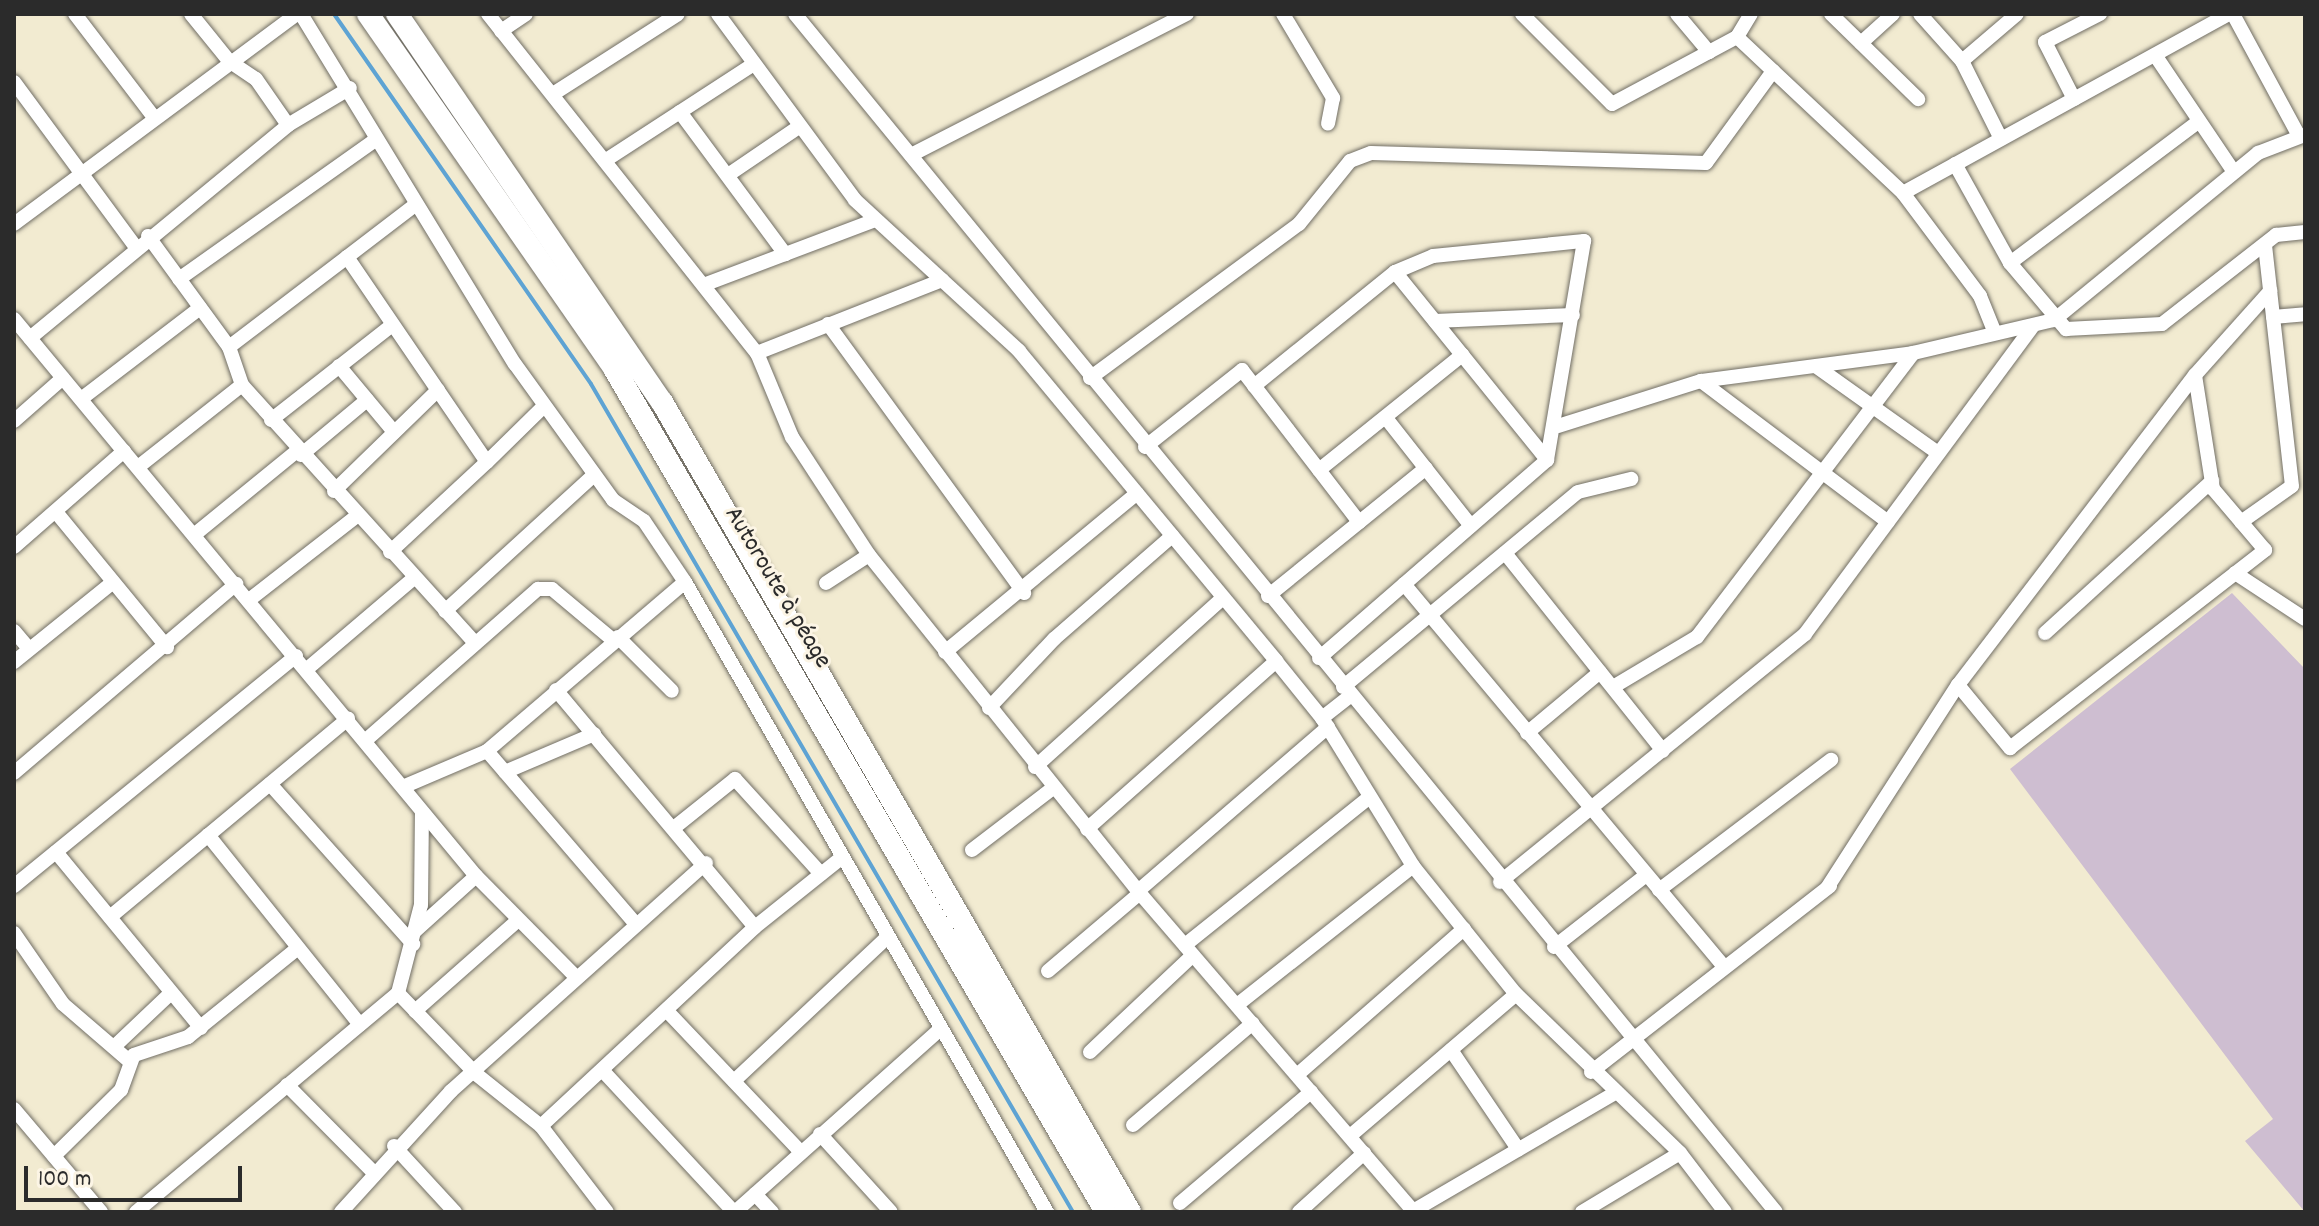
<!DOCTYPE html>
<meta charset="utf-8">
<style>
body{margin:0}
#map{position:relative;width:2319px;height:1226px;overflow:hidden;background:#f2ebd1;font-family:Dekko,sans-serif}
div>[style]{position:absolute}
.industrial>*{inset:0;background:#cebed1}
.stream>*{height:4px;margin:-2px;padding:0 2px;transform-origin:2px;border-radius:2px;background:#5ea3d3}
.roads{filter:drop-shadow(0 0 2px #716e65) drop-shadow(0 0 2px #716e65)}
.minor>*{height:14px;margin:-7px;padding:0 7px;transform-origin:7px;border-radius:7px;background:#fff}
.highway>*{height:22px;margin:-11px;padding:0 11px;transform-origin:11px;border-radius:11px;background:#fff}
span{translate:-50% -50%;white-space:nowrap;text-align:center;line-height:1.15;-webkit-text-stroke:6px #fcf5e5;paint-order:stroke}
.street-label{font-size:26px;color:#2b2b2b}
.frame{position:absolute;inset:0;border:16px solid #2b2b2b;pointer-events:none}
.scale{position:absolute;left:24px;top:1166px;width:218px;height:36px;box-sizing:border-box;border:4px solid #2b2b2b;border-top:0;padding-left:10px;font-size:24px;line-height:28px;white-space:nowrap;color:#2b2b2b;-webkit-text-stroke:6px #fcf5e5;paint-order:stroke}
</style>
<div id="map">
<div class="industrial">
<i style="clip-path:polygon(2232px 593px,2305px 669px,2305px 1212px,2245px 1141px,2273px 1119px,2010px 769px)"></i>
</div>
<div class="stream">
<i style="left:334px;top:14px;width:450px;rotate:55.2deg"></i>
<i style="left:591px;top:384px;width:958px;rotate:59.8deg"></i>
</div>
<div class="roads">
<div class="minor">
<i style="left:75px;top:14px;width:128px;rotate:52.6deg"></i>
<i style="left:191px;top:14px;width:60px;rotate:51deg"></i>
<i style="left:229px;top:61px;width:32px;rotate:34deg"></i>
<i style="left:256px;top:79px;width:56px;rotate:55.2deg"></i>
<i style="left:301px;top:14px;width:410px;rotate:58.6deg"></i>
<i style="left:515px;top:364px;width:168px;rotate:54.2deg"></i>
<i style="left:613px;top:500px;width:37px;rotate:34deg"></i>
<i style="left:644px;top:521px;width:73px;rotate:56.1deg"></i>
<i style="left:685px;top:582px;width:727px;rotate:60.12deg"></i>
<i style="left:488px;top:14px;width:433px;rotate:51.6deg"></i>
<i style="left:757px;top:353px;width:91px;rotate:67.4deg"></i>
<i style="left:792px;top:437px;width:141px;rotate:56.9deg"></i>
<i style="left:869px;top:555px;width:430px;rotate:51.3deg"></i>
<i style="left:1138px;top:891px;width:423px;rotate:49.3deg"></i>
<i style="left:718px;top:14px;width:231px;rotate:53.6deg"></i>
<i style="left:855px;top:200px;width:223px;rotate:42.6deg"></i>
<i style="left:1019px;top:351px;width:403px;rotate:50.3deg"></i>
<i style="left:1276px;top:661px;width:73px;rotate:51.1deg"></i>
<i style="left:1322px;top:718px;width:174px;rotate:58.4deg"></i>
<i style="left:1413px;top:866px;width:164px;rotate:51.2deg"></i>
<i style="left:1516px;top:994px;width:228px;rotate:44.1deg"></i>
<i style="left:1680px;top:1153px;width:74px;rotate:52.7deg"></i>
<i style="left:795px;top:14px;width:1548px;rotate:50.69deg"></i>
<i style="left:1283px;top:14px;width:98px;rotate:59.2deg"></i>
<i style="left:1333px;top:98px;width:26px;rotate:101deg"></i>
<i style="left:1522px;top:14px;width:127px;rotate:45deg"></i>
<i style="left:1612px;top:104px;width:142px;rotate:-28.2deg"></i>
<i style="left:1737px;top:37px;width:27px;rotate:-59deg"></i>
<i style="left:1677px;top:14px;width:50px;rotate:49.9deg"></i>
<i style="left:1831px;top:14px;width:122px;rotate:44.3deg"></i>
<i style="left:1920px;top:14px;width:63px;rotate:48.2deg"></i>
<i style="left:1962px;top:61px;width:87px;rotate:63.4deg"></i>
<i style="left:2233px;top:14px;width:139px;rotate:61.6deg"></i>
<i style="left:501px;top:31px;width:30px;rotate:-34deg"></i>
<i style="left:1737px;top:37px;width:228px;rotate:43.2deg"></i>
<i style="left:1903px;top:193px;width:129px;rotate:53.2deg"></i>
<i style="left:1980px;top:296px;width:37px;rotate:68deg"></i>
<i style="left:1861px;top:43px;width:43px;rotate:-42.2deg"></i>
<i style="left:2155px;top:55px;width:141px;rotate:56deg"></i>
<i style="left:1962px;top:61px;width:72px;rotate:-40.5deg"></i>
<i style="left:14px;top:82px;width:204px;rotate:53.6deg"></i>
<i style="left:553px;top:94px;width:148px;rotate:-32.6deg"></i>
<i style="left:2074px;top:99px;width:64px;rotate:-117deg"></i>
<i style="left:2045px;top:42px;width:62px;rotate:-27deg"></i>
<i style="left:680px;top:112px;width:177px;rotate:53.5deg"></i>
<i style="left:911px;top:155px;width:310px;rotate:-27.1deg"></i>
<i style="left:606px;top:160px;width:176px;rotate:-33deg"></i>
<i style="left:1955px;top:164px;width:113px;rotate:60.9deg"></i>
<i style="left:2010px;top:263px;width:87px;rotate:49.7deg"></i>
<i style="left:2066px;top:329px;width:96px;rotate:-3deg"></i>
<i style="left:2162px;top:324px;width:145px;rotate:-38deg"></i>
<i style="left:2276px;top:235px;width:29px;rotate:-6deg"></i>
<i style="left:728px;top:175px;width:87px;rotate:-34.2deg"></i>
<i style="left:1903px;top:193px;width:372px;rotate:-28.8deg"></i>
<i style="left:415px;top:205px;width:86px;rotate:142.6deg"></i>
<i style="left:347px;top:257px;width:248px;rotate:55.7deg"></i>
<i style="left:487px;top:462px;width:80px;rotate:-44.5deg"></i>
<i style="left:14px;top:224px;width:352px;rotate:-36.6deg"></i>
<i style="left:148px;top:236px;width:137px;rotate:53.9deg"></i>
<i style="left:229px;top:347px;width:40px;rotate:71.1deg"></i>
<i style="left:242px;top:385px;width:348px;rotate:47.9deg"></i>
<i style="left:2010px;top:263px;width:231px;rotate:-36.9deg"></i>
<i style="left:1395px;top:272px;width:242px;rotate:51deg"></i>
<i style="left:179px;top:279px;width:240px;rotate:-35.3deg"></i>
<i style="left:706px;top:284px;width:181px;rotate:-20.7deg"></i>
<i style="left:2273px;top:317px;width:32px;rotate:-5deg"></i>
<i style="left:14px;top:319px;width:724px;rotate:50.33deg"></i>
<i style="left:476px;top:876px;width:141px;rotate:45.3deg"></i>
<i style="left:1435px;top:321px;width:138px;rotate:-2.5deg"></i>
<i style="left:828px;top:324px;width:333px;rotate:53.9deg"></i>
<i style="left:30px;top:338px;width:335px;rotate:-39.5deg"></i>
<i style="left:288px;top:125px;width:72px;rotate:-30.8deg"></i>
<i style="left:229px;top:347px;width:148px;rotate:-37.3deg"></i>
<i style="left:757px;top:353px;width:199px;rotate:-21.5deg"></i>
<i style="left:339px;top:366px;width:86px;rotate:50.2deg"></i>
<i style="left:1817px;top:367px;width:148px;rotate:35.4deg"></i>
<i style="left:1090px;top:378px;width:260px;rotate:-36.4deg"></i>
<i style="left:1299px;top:224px;width:81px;rotate:-51deg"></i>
<i style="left:1350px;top:161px;width:22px;rotate:-21deg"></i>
<i style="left:1371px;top:153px;width:335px;rotate:1.7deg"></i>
<i style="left:1706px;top:163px;width:114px;rotate:-53.9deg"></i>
<i style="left:1701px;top:381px;width:234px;rotate:37deg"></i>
<i style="left:1254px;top:386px;width:181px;rotate:-39deg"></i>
<i style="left:1395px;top:272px;width:41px;rotate:-22.8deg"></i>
<i style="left:1433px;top:256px;width:152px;rotate:-5.7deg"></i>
<i style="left:1584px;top:241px;width:222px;rotate:99.6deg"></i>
<i style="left:1547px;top:460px;width:302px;rotate:139deg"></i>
<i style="left:81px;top:399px;width:150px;rotate:-37.4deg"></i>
<i style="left:1386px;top:418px;width:137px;rotate:51.8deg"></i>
<i style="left:271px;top:420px;width:154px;rotate:-38.1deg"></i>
<i style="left:14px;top:421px;width:65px;rotate:-41.3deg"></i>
<i style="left:1558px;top:426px;width:150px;rotate:-17.5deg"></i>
<i style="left:1701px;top:381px;width:214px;rotate:-7.5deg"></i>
<i style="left:1913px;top:353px;width:145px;rotate:-13.2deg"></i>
<i style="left:2054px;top:320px;width:264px;rotate:-39.3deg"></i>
<i style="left:2258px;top:153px;width:50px;rotate:-21deg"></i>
<i style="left:1145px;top:447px;width:124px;rotate:-38.4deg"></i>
<i style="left:1242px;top:370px;width:192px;rotate:52.4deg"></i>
<i style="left:301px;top:455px;width:86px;rotate:-39.8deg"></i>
<i style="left:138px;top:467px;width:132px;rotate:-38.3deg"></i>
<i style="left:1319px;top:470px;width:184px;rotate:-38.8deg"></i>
<i style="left:334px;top:491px;width:145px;rotate:-44.2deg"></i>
<i style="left:56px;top:512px;width:175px;rotate:50.6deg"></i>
<i style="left:2241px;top:522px;width:62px;rotate:-35.2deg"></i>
<i style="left:2292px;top:486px;width:241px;rotate:-96.4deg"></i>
<i style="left:194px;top:535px;width:133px;rotate:-39.2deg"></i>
<i style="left:14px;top:547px;width:146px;rotate:-41.1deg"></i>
<i style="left:390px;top:552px;width:132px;rotate:-42.9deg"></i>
<i style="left:1505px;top:553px;width:253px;rotate:51.4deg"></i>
<i style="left:2235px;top:573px;width:84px;rotate:33.3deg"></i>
<i style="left:826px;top:583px;width:51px;rotate:-33.1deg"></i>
<i style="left:1404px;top:584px;width:498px;rotate:50.1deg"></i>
<i style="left:1268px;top:596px;width:203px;rotate:-39deg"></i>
<i style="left:249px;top:600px;width:137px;rotate:-37.9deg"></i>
<i style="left:445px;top:611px;width:202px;rotate:-42.4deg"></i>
<i style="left:14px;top:631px;width:23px;rotate:50deg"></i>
<i style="left:2045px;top:633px;width:226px;rotate:-42.3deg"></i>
<i style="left:618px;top:637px;width:76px;rotate:45deg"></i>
<i style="left:945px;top:652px;width:249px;rotate:-39.6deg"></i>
<i style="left:14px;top:662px;width:127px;rotate:-38.9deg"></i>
<i style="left:307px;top:669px;width:140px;rotate:-40.4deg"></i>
<i style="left:1958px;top:685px;width:82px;rotate:50.5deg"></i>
<i style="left:2010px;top:748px;width:323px;rotate:-37.8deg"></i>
<i style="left:2265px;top:550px;width:80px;rotate:-130.4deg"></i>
<i style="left:2213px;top:489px;width:115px;rotate:-99deg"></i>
<i style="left:1343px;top:687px;width:305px;rotate:-39.7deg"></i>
<i style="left:1578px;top:492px;width:55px;rotate:-13.8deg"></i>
<i style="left:1613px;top:687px;width:98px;rotate:-30.8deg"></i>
<i style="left:1697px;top:637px;width:357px;rotate:-52.7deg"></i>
<i style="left:556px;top:690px;width:309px;rotate:50deg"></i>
<i style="left:989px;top:708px;width:95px;rotate:-46.7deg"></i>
<i style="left:1054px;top:639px;width:157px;rotate:-41.1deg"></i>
<i style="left:1322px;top:718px;width:36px;rotate:-38deg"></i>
<i style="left:1527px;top:733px;width:95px;rotate:-39.9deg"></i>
<i style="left:366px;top:740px;width:229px;rotate:-41.3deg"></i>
<i style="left:538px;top:589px;width:14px"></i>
<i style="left:552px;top:589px;width:80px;rotate:39.9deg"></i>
<i style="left:487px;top:751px;width:227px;rotate:49.3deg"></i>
<i style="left:1035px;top:767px;width:253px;rotate:-42deg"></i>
<i style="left:505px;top:772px;width:97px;rotate:-23.1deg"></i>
<i style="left:14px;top:773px;width:292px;rotate:-40.4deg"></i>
<i style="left:270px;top:784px;width:215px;rotate:48.2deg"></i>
<i style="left:405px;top:786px;width:89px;rotate:-23.1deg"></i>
<i style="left:487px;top:751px;width:260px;rotate:-40.5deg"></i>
<i style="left:675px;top:827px;width:77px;rotate:-38.7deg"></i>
<i style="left:735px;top:779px;width:128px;rotate:47.8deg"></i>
<i style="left:1087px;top:829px;width:253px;rotate:-41.6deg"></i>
<i style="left:208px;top:835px;width:243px;rotate:51.3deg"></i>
<i style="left:972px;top:850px;width:102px;rotate:-37.4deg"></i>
<i style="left:56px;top:852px;width:228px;rotate:50.5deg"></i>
<i style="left:1500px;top:882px;width:393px;rotate:-39.1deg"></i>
<i style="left:1805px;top:634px;width:382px;rotate:-53.5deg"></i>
<i style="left:14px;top:886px;width:364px;rotate:-39.2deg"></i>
<i style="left:1827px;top:888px;width:242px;rotate:-57.2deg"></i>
<i style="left:1958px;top:685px;width:390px;rotate:-52.6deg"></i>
<i style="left:2195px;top:375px;width:113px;rotate:-48.2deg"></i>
<i style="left:1659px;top:890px;width:216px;rotate:-37.1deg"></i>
<i style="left:1138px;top:891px;width:251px;rotate:-40.8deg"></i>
<i style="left:110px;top:917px;width:310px;rotate:-39.8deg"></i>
<i style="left:415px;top:931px;width:82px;rotate:-42deg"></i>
<i style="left:14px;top:933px;width:86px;rotate:55.4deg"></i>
<i style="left:63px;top:1004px;width:86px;rotate:40.7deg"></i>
<i style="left:1185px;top:945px;width:237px;rotate:-38.7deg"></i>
<i style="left:1554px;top:947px;width:117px;rotate:-38deg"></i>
<i style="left:1048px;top:971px;width:121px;rotate:-40.3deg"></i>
<i style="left:398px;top:993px;width:112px;rotate:46.1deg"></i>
<i style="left:476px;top:1074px;width:83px;rotate:38.7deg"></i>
<i style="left:541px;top:1126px;width:108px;rotate:52.5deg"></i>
<i style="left:1237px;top:1005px;width:224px;rotate:-38.3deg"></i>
<i style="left:415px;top:1011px;width:136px;rotate:-41.4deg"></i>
<i style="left:667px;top:1011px;width:193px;rotate:46.5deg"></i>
<i style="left:117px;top:1044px;width:74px;rotate:-43.4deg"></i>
<i style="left:1451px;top:1050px;width:120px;rotate:55.9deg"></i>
<i style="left:1090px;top:1052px;width:141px;rotate:-43.3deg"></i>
<i style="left:603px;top:1071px;width:192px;rotate:47.1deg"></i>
<i style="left:1591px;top:1072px;width:303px;rotate:-37.9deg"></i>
<i style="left:1297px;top:1075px;width:222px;rotate:-41.2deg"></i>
<i style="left:734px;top:1081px;width:207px;rotate:-43.2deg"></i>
<i style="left:287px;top:1085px;width:121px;rotate:45.3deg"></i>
<i style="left:14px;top:1109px;width:135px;rotate:49.8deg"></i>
<i style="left:1133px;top:1125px;width:157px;rotate:-40.4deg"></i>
<i style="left:541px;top:1126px;width:292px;rotate:-42.9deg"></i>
<i style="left:755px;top:927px;width:109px;rotate:-38.7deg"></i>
<i style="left:820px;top:1134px;width:105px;rotate:47.7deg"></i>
<i style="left:1350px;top:1136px;width:218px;rotate:-40.5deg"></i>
<i style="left:394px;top:1146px;width:90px;rotate:47.3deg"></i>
<i style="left:54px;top:1156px;width:94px;rotate:-44.6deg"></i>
<i style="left:121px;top:1090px;width:37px;rotate:-70deg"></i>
<i style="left:134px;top:1055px;width:57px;rotate:-18.4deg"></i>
<i style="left:188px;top:1037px;width:141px;rotate:-39deg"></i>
<i style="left:755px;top:1194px;width:25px;rotate:47deg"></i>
<i style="left:1180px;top:1203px;width:172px;rotate:-40.3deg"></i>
<i style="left:1413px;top:1211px;width:232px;rotate:-30.3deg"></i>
<i style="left:136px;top:1212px;width:341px;rotate:-39.9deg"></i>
<i style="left:398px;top:993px;width:91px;rotate:-75.4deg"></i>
<i style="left:421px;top:905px;width:92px;rotate:-89.4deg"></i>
<i style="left:341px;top:1212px;width:164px;rotate:-47.7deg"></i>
<i style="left:451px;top:1091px;width:342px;rotate:-41.8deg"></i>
<i style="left:735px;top:1212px;width:272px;rotate:-41.7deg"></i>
<i style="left:1299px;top:1212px;width:88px;rotate:-42.2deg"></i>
<i style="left:1582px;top:1212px;width:114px;rotate:-31deg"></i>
</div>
<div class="highway">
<i style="left:368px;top:14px;width:433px;rotate:55.2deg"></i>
<i style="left:615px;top:370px;width:975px;rotate:59.75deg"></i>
<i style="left:397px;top:14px;width:470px;rotate:55.7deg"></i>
<i style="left:662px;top:402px;width:935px;rotate:59.98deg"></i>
</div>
</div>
<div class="street-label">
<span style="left:777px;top:588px;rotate:59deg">Autoroute à péage</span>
</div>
<div class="frame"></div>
<div class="scale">100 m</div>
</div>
